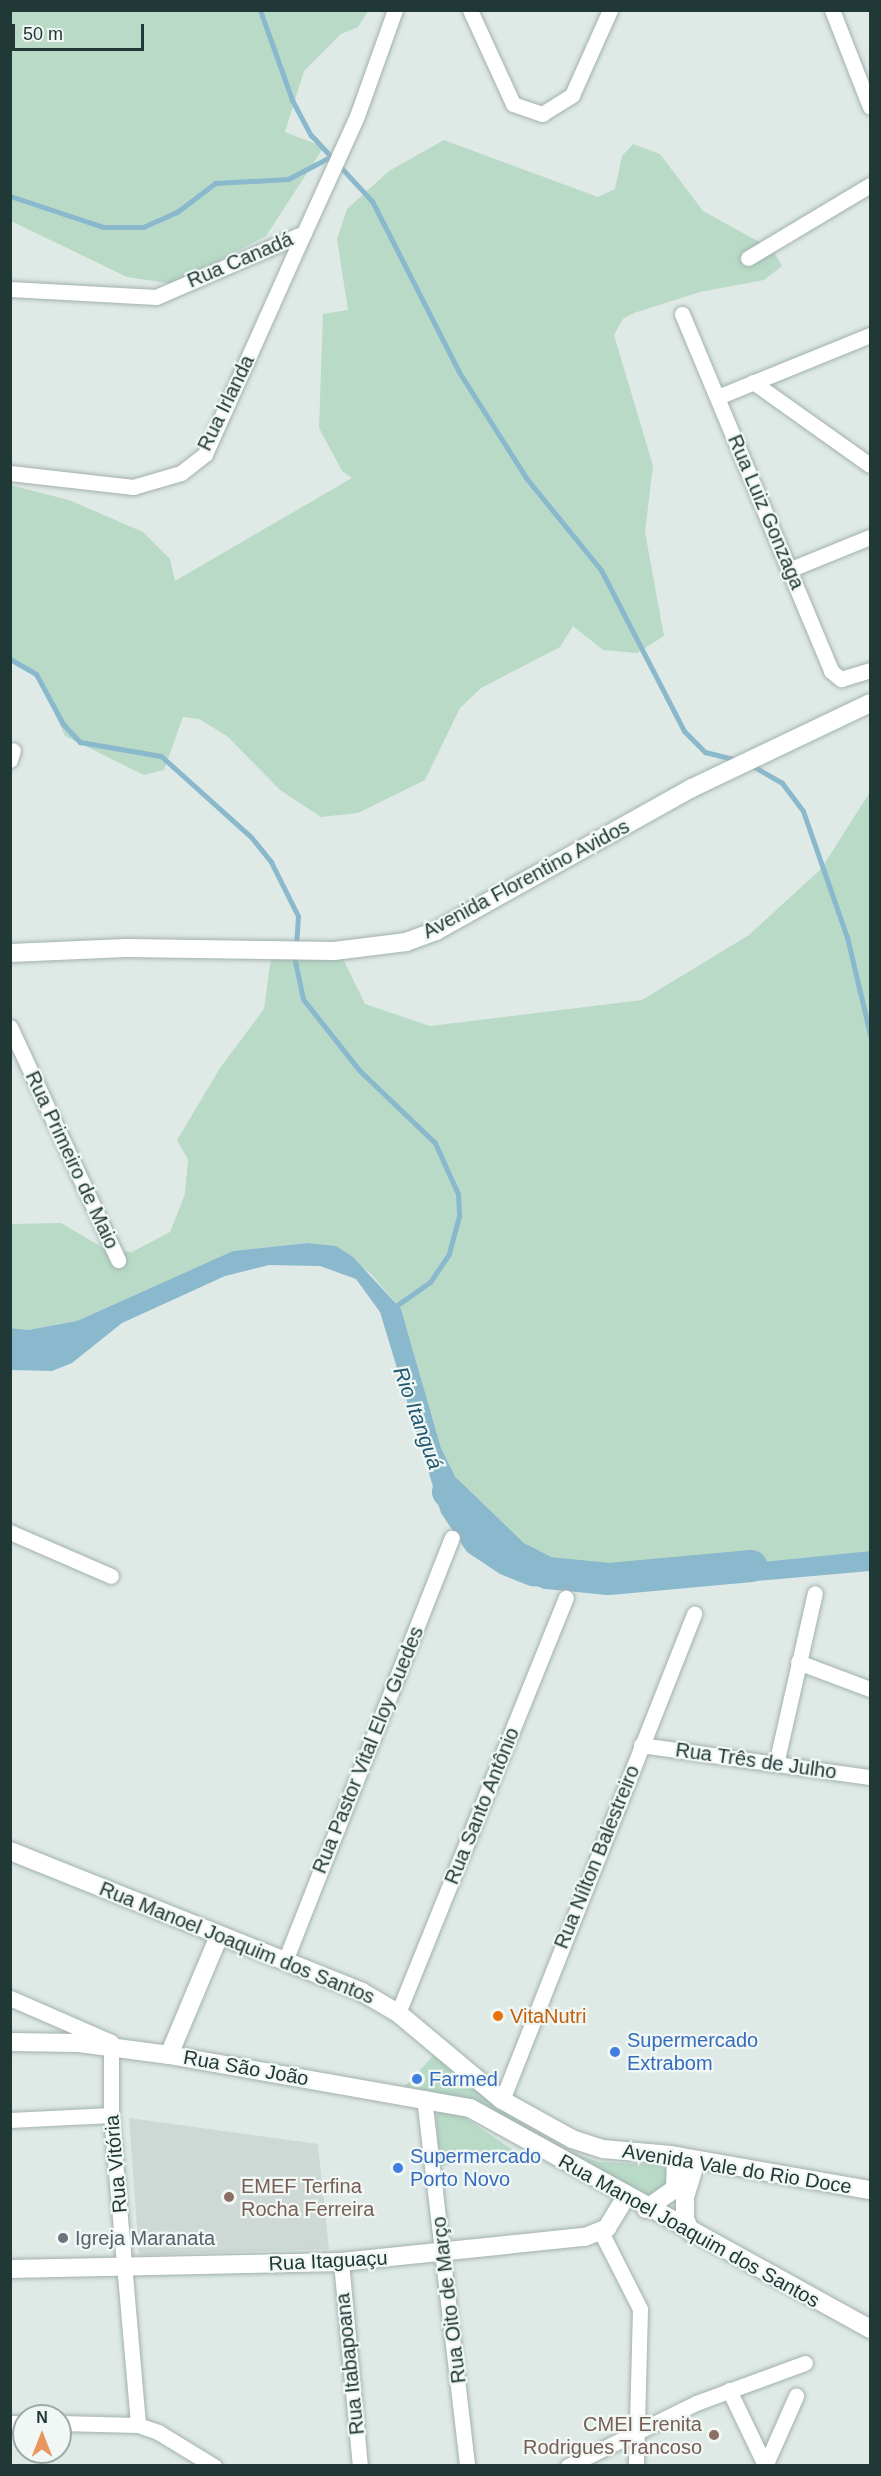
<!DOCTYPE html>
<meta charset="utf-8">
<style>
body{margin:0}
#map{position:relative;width:881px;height:2476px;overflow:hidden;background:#dfeae7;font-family:Arial,sans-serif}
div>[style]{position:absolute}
.built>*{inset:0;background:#ced9d6}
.green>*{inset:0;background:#b9dac7}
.water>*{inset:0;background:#8ab8cc}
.stream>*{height:5px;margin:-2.5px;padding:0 2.5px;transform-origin:2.5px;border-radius:2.5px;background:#8ab8cc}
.river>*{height:32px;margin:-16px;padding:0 16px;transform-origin:16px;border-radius:16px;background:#8ab8cc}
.roads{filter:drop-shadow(0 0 2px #a2b1ae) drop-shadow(0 0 2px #a2b1ae)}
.minor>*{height:15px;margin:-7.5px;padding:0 7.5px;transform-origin:7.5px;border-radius:7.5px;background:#fff}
.tertiary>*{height:18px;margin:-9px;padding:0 9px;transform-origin:9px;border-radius:9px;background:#fff}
.secondary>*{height:18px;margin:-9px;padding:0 9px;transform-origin:9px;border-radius:9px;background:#fff}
.dots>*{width:16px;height:16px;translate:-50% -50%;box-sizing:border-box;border:3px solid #f0f7f4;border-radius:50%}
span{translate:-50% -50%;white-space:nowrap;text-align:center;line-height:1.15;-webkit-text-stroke:4.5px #f0f7f4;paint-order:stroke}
.street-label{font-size:20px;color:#213936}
.food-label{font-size:20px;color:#c56008}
.left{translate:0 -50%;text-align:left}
.shop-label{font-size:20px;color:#366cbe}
.education-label{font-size:20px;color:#785e54}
.right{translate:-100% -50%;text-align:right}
.worship-label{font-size:20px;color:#5b616d}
.water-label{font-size:21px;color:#205771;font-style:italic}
.frame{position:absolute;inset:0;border:12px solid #213936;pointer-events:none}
.north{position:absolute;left:12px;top:2404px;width:60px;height:60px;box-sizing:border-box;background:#f0f7f4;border:2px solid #9daba8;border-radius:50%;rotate:0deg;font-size:16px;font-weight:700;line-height:24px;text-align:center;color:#213936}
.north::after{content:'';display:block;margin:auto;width:21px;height:27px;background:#e9955e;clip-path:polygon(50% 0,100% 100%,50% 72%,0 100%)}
.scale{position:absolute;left:12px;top:24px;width:132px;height:27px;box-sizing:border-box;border:3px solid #213936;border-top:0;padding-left:8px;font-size:18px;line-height:21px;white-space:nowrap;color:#213936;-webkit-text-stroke:4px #f0f7f4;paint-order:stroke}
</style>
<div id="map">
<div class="built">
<i style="clip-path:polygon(129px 2118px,318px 2144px,329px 2249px,139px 2255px)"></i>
</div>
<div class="green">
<i style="clip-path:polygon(11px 11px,368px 11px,358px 27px,341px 34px,304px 71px,285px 132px,324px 147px,266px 236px,174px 284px,127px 277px,11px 221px)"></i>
<i style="clip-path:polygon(444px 140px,598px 197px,615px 189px,622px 156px,633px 144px,660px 154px,703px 211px,772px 249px,782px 266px,764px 280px,700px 292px,634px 313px,623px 319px,614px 335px,653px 466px,645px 532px,664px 636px,637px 653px,603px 650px,573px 626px,560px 647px,481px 688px,460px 708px,425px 780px,358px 813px,321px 817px,280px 790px,227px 736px,199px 719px,183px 717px,164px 770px,144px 775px,65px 736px,39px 679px,11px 658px,10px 485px,69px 500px,143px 532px,170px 559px,175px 581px,352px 478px,342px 471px,319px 428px,323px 314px,348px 310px,337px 239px,347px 209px,389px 171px)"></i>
<i style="clip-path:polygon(870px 792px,870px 1551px,588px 1580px,520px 1566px,492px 1553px,441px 1448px,401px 1309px,371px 1274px,336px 1246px,307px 1243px,233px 1251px,77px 1321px,28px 1330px,11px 1328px,11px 1224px,61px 1223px,107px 1250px,132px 1252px,170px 1232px,185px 1194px,188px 1159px,177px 1140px,220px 1068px,264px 1009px,271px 958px,343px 959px,365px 1004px,430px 1026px,642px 1000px,749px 935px,821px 869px)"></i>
<i style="clip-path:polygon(434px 2055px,510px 2116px,568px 2151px,599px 2162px,661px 2165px,670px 2173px,671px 2185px,649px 2198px,561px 2153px,483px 2104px,405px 2086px)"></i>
<i style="clip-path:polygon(452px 2109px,525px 2158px,440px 2166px,436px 2116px,441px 2110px)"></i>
</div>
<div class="water">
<i style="clip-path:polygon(307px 1243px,336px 1246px,353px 1257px,401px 1309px,441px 1448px,493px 1553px,520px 1566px,588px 1580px,870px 1551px,870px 1571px,676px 1588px,576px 1589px,530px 1586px,500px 1574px,467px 1552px,441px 1513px,380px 1312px,356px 1279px,320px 1266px,269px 1265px,225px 1276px,122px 1323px,72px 1363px,52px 1371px,11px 1370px,10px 1328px,28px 1330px,77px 1321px,233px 1251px)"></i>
</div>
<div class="stream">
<i style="left:260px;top:10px;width:96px;rotate:70.4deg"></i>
<i style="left:292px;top:100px;width:40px;rotate:62deg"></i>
<i style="left:311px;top:135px;width:90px;rotate:47.3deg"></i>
<i style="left:372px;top:201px;width:192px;rotate:63deg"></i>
<i style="left:459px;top:372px;width:127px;rotate:57.6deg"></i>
<i style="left:527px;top:479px;width:117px;rotate:50.9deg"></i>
<i style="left:601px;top:570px;width:181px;rotate:62.7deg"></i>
<i style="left:684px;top:731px;width:30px;rotate:45deg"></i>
<i style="left:705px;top:752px;width:33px;rotate:14deg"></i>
<i style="left:10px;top:196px;width:98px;rotate:18.4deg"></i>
<i style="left:103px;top:227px;width:40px"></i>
<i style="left:143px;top:227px;width:37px;rotate:-24deg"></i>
<i style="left:177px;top:212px;width:48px;rotate:-37.3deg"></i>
<i style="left:215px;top:183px;width:73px;rotate:-3.1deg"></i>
<i style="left:288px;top:179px;width:47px;rotate:-27.6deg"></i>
<i style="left:10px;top:659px;width:30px;rotate:30deg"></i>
<i style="left:36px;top:674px;width:57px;rotate:61.6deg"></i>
<i style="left:63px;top:724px;width:25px;rotate:47deg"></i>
<i style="left:80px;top:742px;width:82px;rotate:9.8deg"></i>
<i style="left:161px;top:756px;width:121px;rotate:42deg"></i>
<i style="left:251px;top:837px;width:32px;rotate:51deg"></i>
<i style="left:271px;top:862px;width:60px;rotate:63.4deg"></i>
<i style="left:298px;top:916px;width:45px;rotate:93.8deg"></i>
<i style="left:295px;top:961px;width:39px;rotate:78deg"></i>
<i style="left:303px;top:999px;width:90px;rotate:51.7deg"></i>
<i style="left:359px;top:1070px;width:105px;rotate:43.8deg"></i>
<i style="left:435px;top:1143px;width:56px;rotate:65.7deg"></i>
<i style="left:458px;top:1194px;width:22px;rotate:87deg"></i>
<i style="left:459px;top:1216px;width:39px;rotate:105deg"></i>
<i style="left:449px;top:1254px;width:34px;rotate:124deg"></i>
<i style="left:430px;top:1282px;width:45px;rotate:144.9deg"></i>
<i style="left:751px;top:765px;width:36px;rotate:30deg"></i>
<i style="left:782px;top:783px;width:35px;rotate:53deg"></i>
<i style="left:803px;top:811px;width:133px;rotate:70.8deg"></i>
<i style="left:847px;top:937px;width:100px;rotate:76.7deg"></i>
</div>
<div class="river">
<i style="left:448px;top:1492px;width:92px;rotate:44.1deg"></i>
<i style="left:514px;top:1556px;width:38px;rotate:27deg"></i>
<i style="left:548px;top:1573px;width:61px;rotate:5.6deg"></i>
<i style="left:609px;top:1579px;width:143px;rotate:-5.2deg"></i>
</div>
<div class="roads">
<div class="minor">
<i style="left:470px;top:10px;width:103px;rotate:65.4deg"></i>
<i style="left:513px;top:104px;width:31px;rotate:19deg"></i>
<i style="left:542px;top:114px;width:36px;rotate:-32deg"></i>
<i style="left:572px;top:95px;width:93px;rotate:-65.9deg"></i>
<i style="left:832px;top:10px;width:104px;rotate:68.6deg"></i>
<i style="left:748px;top:258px;width:142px;rotate:-30.9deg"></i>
<i style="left:10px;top:289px;width:146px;rotate:3.1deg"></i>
<i style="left:156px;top:297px;width:161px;rotate:-23.4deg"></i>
<i style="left:304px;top:233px;width:128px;rotate:-65.6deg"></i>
<i style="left:357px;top:116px;width:113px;rotate:-70.3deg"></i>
<i style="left:682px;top:314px;width:387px;rotate:67.3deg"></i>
<i style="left:831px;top:671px;width:13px;rotate:39deg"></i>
<i style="left:841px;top:679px;width:30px;rotate:-17deg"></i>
<i style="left:753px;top:382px;width:143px;rotate:35.4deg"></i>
<i style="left:720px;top:396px;width:162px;rotate:-22.1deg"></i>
<i style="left:10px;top:473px;width:124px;rotate:6.5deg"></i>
<i style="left:133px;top:487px;width:50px;rotate:-16.3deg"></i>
<i style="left:181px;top:473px;width:31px;rotate:-38deg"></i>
<i style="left:205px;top:454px;width:242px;rotate:-65.9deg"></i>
<i style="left:791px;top:569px;width:85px;rotate:-22.1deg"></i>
<i style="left:10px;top:760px;width:10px;rotate:-73deg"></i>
<i style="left:10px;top:1027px;width:257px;rotate:65.1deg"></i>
<i style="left:10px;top:1532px;width:110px;rotate:23.5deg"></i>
<i style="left:798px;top:1662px;width:77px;rotate:20.6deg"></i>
<i style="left:641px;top:1745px;width:231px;rotate:8deg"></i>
<i style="left:776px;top:1764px;width:175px;rotate:-77.2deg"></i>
<i style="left:285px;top:1961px;width:455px;rotate:-68.5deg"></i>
<i style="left:10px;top:1998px;width:110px;rotate:23.5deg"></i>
<i style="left:111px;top:2042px;width:73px;rotate:90deg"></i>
<i style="left:111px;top:2115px;width:311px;rotate:85deg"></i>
<i style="left:398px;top:2013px;width:448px;rotate:-68deg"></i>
<i style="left:424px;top:2098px;width:371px;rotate:83.3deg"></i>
<i style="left:502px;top:2100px;width:523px;rotate:-68.44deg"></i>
<i style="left:10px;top:2120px;width:101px;rotate:-2.8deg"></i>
<i style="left:601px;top:2232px;width:86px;rotate:63.1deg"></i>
<i style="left:640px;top:2309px;width:157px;rotate:91.5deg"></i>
<i style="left:341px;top:2262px;width:205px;rotate:84.7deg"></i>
<i style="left:729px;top:2390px;width:83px;rotate:64.4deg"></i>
<i style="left:10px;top:2423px;width:14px"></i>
<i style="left:60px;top:2423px;width:78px;rotate:1.5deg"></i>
<i style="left:138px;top:2425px;width:21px;rotate:19deg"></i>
<i style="left:158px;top:2432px;width:66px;rotate:31.3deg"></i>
<i style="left:568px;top:2466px;width:143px;rotate:-26.2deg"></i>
<i style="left:696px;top:2403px;width:116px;rotate:-20.2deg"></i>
<i style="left:765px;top:2466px;width:77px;rotate:-66.1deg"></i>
</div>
<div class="tertiary">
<i style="left:10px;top:953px;width:116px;rotate:-2.5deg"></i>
<i style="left:126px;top:948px;width:208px;rotate:0.8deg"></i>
<i style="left:334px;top:951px;width:73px;rotate:-7.1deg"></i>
<i style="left:406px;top:942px;width:32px;rotate:-20deg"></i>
<i style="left:436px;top:931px;width:293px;rotate:-29.2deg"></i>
<i style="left:692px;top:788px;width:197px;rotate:-25.5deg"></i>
<i style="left:10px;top:2269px;width:331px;rotate:-1.2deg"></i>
<i style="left:341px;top:2262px;width:245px;rotate:-5.9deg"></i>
<i style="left:585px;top:2237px;width:24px;rotate:-22deg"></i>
<i style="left:607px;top:2228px;width:35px;rotate:-59deg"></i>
</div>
<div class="secondary">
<i style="left:10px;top:1851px;width:379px;rotate:21.8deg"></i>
<i style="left:362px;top:1992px;width:42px;rotate:30.3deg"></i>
<i style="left:398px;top:2013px;width:136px;rotate:39.9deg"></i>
<i style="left:502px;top:2100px;width:80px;rotate:29.1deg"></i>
<i style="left:572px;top:2139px;width:33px;rotate:18deg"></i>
<i style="left:603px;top:2149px;width:68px;rotate:5deg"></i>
<i style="left:671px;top:2155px;width:202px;rotate:10deg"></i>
<i style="left:10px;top:2042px;width:69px;rotate:0.8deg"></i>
<i style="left:79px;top:2043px;width:91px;rotate:7.6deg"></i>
<i style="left:169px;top:2055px;width:306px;rotate:10deg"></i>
<i style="left:470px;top:2108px;width:457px;rotate:28.9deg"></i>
<i style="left:169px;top:2055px;width:129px;rotate:-67.2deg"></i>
<i style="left:646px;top:2209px;width:35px;rotate:-35deg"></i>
<i style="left:675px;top:2189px;width:33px;rotate:-88deg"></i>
<i style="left:691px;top:2232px;width:14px;rotate:-115deg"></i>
<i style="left:685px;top:2219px;width:22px;rotate:-90deg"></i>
<i style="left:685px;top:2197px;width:38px;rotate:-73deg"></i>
</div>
</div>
<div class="dots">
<i style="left:498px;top:2016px;background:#e8710a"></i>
<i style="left:615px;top:2052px;background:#3f7fe0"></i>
<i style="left:417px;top:2079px;background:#3f7fe0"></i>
<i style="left:398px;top:2168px;background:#3f7fe0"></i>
<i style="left:229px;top:2197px;background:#8d6e63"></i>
<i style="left:63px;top:2238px;background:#6b7280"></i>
<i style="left:714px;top:2435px;background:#8d6e63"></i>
</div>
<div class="street-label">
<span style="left:240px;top:260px;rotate:-23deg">Rua Canadá</span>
<span style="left:226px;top:403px;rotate:-64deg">Rua Irlanda</span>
<span style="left:766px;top:512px;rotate:67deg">Rua Luiz Gonzaga</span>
<span style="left:526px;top:879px;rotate:-28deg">Avenida Florentino Avidos</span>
<span style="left:72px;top:1160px;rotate:65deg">Rua Primeiro de Maio</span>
<span style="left:368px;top:1750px;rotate:-68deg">Rua Pastor Vital Eloy Guedes</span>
<span style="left:756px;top:1761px;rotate:8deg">Rua Três de Julho</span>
<span style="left:482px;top:1806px;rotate:-68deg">Rua Santo Antônio</span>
<span style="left:597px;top:1857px;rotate:-68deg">Rua Nílton Balestreiro</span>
<span style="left:237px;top:1943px;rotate:22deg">Rua Manoel Joaquim dos Santos</span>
<span style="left:246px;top:2068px;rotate:10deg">Rua São João</span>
<span style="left:116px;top:2164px;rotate:-95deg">Rua Vitória</span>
<span style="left:737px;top:2169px;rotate:9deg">Avenida Vale do Rio Doce</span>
<span style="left:689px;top:2231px;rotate:29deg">Rua Manoel Joaquim dos Santos</span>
<span style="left:328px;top:2261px;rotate:-3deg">Rua Itaguaçu</span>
<span style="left:449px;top:2300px;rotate:-97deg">Rua Oito de Março</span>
<span style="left:350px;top:2364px;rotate:-96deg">Rua Itabapoana</span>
</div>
<div class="food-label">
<span class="left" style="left:510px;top:2016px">VitaNutri</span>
</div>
<div class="shop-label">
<span class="left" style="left:627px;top:2052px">Supermercado<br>Extrabom</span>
<span class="left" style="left:429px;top:2079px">Farmed</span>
<span class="left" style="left:410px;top:2168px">Supermercado<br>Porto Novo</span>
</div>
<div class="education-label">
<span class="left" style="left:241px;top:2198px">EMEF Terfina<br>Rocha Ferreira</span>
<span class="right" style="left:702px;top:2436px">CMEI Erenita<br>Rodrigues Trancoso</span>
</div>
<div class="worship-label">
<span class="left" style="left:75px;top:2238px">Igreja Maranata</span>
</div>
<div class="water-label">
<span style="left:418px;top:1418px;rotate:70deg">Rio Itanguá</span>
</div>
<div class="frame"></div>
<div class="north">N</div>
<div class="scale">50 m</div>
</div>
